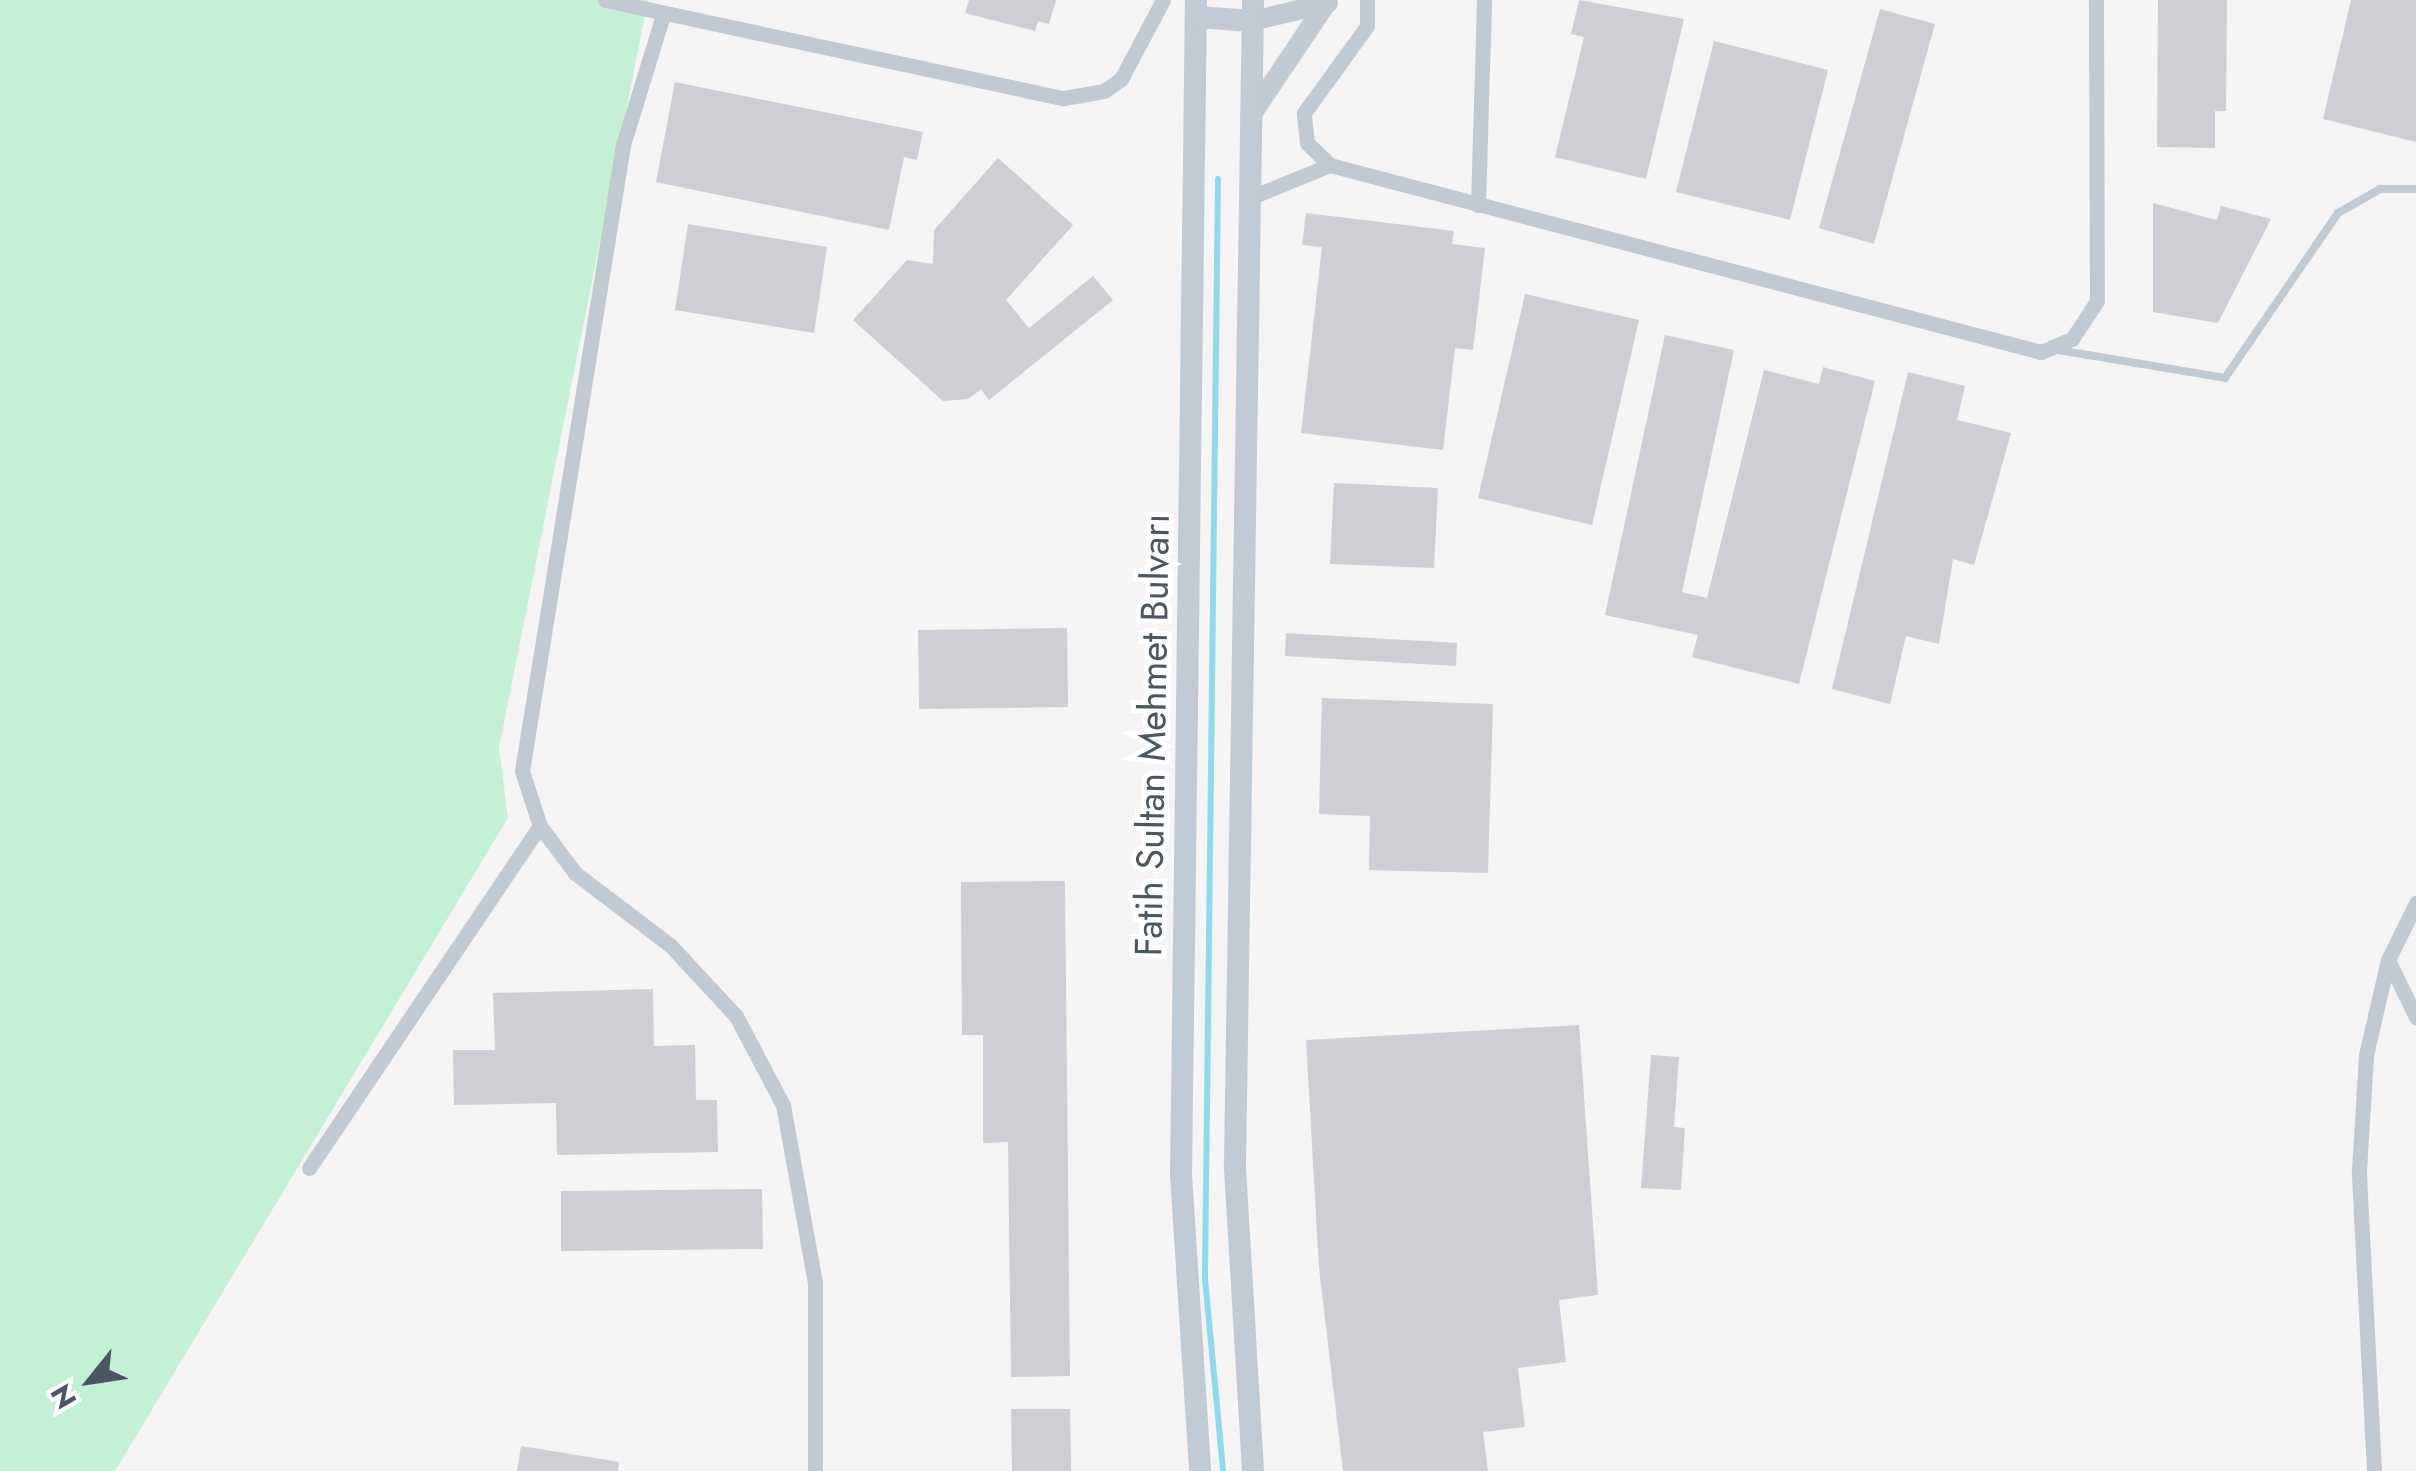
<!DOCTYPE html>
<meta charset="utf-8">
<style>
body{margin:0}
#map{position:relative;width:2416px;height:1471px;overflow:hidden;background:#f5f3f3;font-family:Jost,sans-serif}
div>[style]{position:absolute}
.green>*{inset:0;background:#c3f1d5}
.stream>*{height:6px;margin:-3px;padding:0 3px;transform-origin:3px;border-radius:3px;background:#90daee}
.building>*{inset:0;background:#cdcfd5}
.service>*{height:8px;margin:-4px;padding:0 4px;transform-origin:4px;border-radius:4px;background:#c1cad2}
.minor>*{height:15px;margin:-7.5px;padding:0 7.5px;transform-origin:7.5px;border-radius:7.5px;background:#c1cad2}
.tertiary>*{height:20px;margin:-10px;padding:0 10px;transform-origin:10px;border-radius:10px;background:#c1cad2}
.secondary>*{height:22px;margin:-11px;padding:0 11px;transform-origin:11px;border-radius:11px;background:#c1cbd6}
span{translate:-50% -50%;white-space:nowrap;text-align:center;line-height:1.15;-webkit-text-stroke:10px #fff;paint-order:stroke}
.street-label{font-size:38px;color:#4a5661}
.north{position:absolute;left:40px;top:1331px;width:100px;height:100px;-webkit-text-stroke:8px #fff;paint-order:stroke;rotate:240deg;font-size:28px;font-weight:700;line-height:40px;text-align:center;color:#4a5661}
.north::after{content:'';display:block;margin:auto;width:35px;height:45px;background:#4a5661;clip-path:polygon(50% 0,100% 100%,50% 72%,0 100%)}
</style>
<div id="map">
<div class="green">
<i style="clip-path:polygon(0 0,648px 0,499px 748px,508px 818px,115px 1471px,0 1471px)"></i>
</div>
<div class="stream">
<i style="left:1218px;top:179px;width:1100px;rotate:90.68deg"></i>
<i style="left:1205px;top:1279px;width:193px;rotate:84.6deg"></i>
</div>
<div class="building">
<i style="clip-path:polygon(969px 0,1056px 0,1049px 24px,1038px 21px,1035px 31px,965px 13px)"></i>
<i style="clip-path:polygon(1579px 0,1684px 19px,1646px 179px,1555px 157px,1584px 37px,1571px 34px)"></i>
<i style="clip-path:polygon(2158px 0,2227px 0,2226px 111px,2215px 111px,2215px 148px,2157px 147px)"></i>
<i style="clip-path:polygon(2351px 0,2416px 0,2416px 142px,2323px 119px)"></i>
<i style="clip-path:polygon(1880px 9px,1935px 24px,1874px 244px,1819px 228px)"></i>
<i style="clip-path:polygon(1714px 41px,1828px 70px,1790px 220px,1676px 192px)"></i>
<i style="clip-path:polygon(675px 82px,923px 132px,917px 160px,904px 157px,889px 230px,656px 182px)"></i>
<i style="clip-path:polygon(998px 158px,1073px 225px,1006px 300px,1029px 328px,1093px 276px,1113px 300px,989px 400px,981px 389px,968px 399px,943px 401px,853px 320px,907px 260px,933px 264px,934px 230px)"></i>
<i style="clip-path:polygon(2153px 203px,2217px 220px,2221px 206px,2271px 219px,2218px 323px,2153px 312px)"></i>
<i style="clip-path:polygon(1306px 213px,1454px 231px,1452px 244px,1485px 248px,1473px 350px,1455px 348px,1443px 450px,1301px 433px,1322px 247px,1302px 245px)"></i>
<i style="clip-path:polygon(688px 224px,827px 247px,814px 333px,675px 310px)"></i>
<i style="clip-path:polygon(1525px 294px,1639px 320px,1592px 525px,1478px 498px)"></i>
<i style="clip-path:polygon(1665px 335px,1734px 350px,1682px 592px,1707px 598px,1764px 370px,1819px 384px,1823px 367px,1875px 381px,1799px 684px,1692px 657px,1698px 635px,1605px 615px)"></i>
<i style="clip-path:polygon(1908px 372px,1965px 386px,1957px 420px,2011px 433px,1974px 565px,1953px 559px,1939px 644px,1906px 636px,1890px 704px,1832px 689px)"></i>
<i style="clip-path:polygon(1334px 483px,1438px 488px,1434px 568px,1330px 564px)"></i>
<i style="clip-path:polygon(1067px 628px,1068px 707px,919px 709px,918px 630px)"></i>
<i style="clip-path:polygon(1286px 633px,1457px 643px,1456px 666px,1285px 656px)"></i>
<i style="clip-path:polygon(1322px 698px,1493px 704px,1488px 873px,1369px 870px,1370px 816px,1319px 814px)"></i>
<i style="clip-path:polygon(1065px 881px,1070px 1376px,1011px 1377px,1008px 1142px,983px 1143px,983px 1035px,962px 1035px,961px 882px)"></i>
<i style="clip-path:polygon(653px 989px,654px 1046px,695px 1045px,696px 1100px,717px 1100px,718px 1152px,557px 1155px,556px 1103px,454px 1105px,453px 1050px,495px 1050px,493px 993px)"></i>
<i style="clip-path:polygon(1579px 1025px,1598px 1295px,1559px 1300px,1566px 1362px,1518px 1368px,1525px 1427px,1483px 1432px,1488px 1471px,1343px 1471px,1319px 1268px,1306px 1040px)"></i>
<i style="clip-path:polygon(1651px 1055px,1679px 1057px,1674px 1127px,1685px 1128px,1681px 1190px,1641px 1188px)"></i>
<i style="clip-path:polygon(762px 1189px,763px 1249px,561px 1251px,561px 1191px)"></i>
<i style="clip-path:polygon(1011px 1409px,1070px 1409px,1071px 1471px,1012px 1471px)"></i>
<i style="clip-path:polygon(521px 1446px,619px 1462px,618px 1471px,517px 1471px)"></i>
</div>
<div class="service">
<i style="left:2052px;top:349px;width:175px;rotate:9.5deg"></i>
<i style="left:2225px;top:378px;width:200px;rotate:-55.6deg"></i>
<i style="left:2338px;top:213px;width:48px;rotate:-29.7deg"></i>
<i style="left:2380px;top:189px;width:36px"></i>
</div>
<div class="minor">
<i style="left:605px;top:0;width:469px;rotate:12.1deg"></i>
<i style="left:1064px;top:98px;width:41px;rotate:-9.9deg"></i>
<i style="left:1104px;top:91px;width:21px;rotate:-35deg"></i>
<i style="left:1121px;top:79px;width:89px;rotate:-62deg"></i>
<i style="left:663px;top:15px;width:136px;rotate:107.1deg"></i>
<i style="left:623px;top:145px;width:634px;rotate:99.17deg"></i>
<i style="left:522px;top:771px;width:58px;rotate:71.9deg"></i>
<i style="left:540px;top:826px;width:59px;rotate:53.3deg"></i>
<i style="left:575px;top:873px;width:119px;rotate:37.2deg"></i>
<i style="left:670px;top:945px;width:97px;rotate:47.1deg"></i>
<i style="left:736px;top:1016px;width:101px;rotate:62.2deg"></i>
<i style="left:783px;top:1105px;width:181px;rotate:79.8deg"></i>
<i style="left:815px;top:1283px;width:188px;rotate:90deg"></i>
<i style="left:1330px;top:165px;width:32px;rotate:-136deg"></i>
<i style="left:1307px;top:143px;width:30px;rotate:-96deg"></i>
<i style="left:1304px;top:113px;width:107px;rotate:-54.1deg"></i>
<i style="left:1367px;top:26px;width:26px;rotate:-90deg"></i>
<i style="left:1249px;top:198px;width:87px;rotate:-22.2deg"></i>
<i style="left:1330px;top:165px;width:735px;rotate:14.74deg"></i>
<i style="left:2041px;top:352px;width:34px;rotate:-23deg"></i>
<i style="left:2072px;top:339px;width:45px;rotate:-56.7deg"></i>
<i style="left:2097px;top:301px;width:301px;rotate:-90.2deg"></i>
<i style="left:1478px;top:205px;width:205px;rotate:-88.3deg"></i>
<i style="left:2388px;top:960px;width:64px;rotate:63.8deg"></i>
<i style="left:309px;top:1168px;width:413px;rotate:-56deg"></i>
<i style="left:2374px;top:1471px;width:301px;rotate:-92.9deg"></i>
<i style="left:2359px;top:1170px;width:115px;rotate:-86.5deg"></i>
<i style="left:2366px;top:1055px;width:98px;rotate:-77deg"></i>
<i style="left:2388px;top:960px;width:64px;rotate:-63.8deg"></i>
</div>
<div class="tertiary">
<i style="left:1252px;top:21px;width:78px;rotate:-13.3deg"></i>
<i style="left:1250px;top:117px;width:135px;rotate:-56.2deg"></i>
</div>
<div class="secondary">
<i style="left:1196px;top:0;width:1175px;rotate:90.73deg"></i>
<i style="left:1181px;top:1175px;width:297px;rotate:86.3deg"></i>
<i style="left:1197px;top:17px;width:55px;rotate:4.2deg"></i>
<i style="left:1253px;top:1471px;width:308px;rotate:-93.4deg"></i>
<i style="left:1235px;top:1164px;width:1164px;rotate:-89.11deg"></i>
</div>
<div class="street-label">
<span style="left:1152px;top:735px;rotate:-89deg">Fatih Sultan Mehmet Bulvarı</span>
</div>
<div class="north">N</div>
</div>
